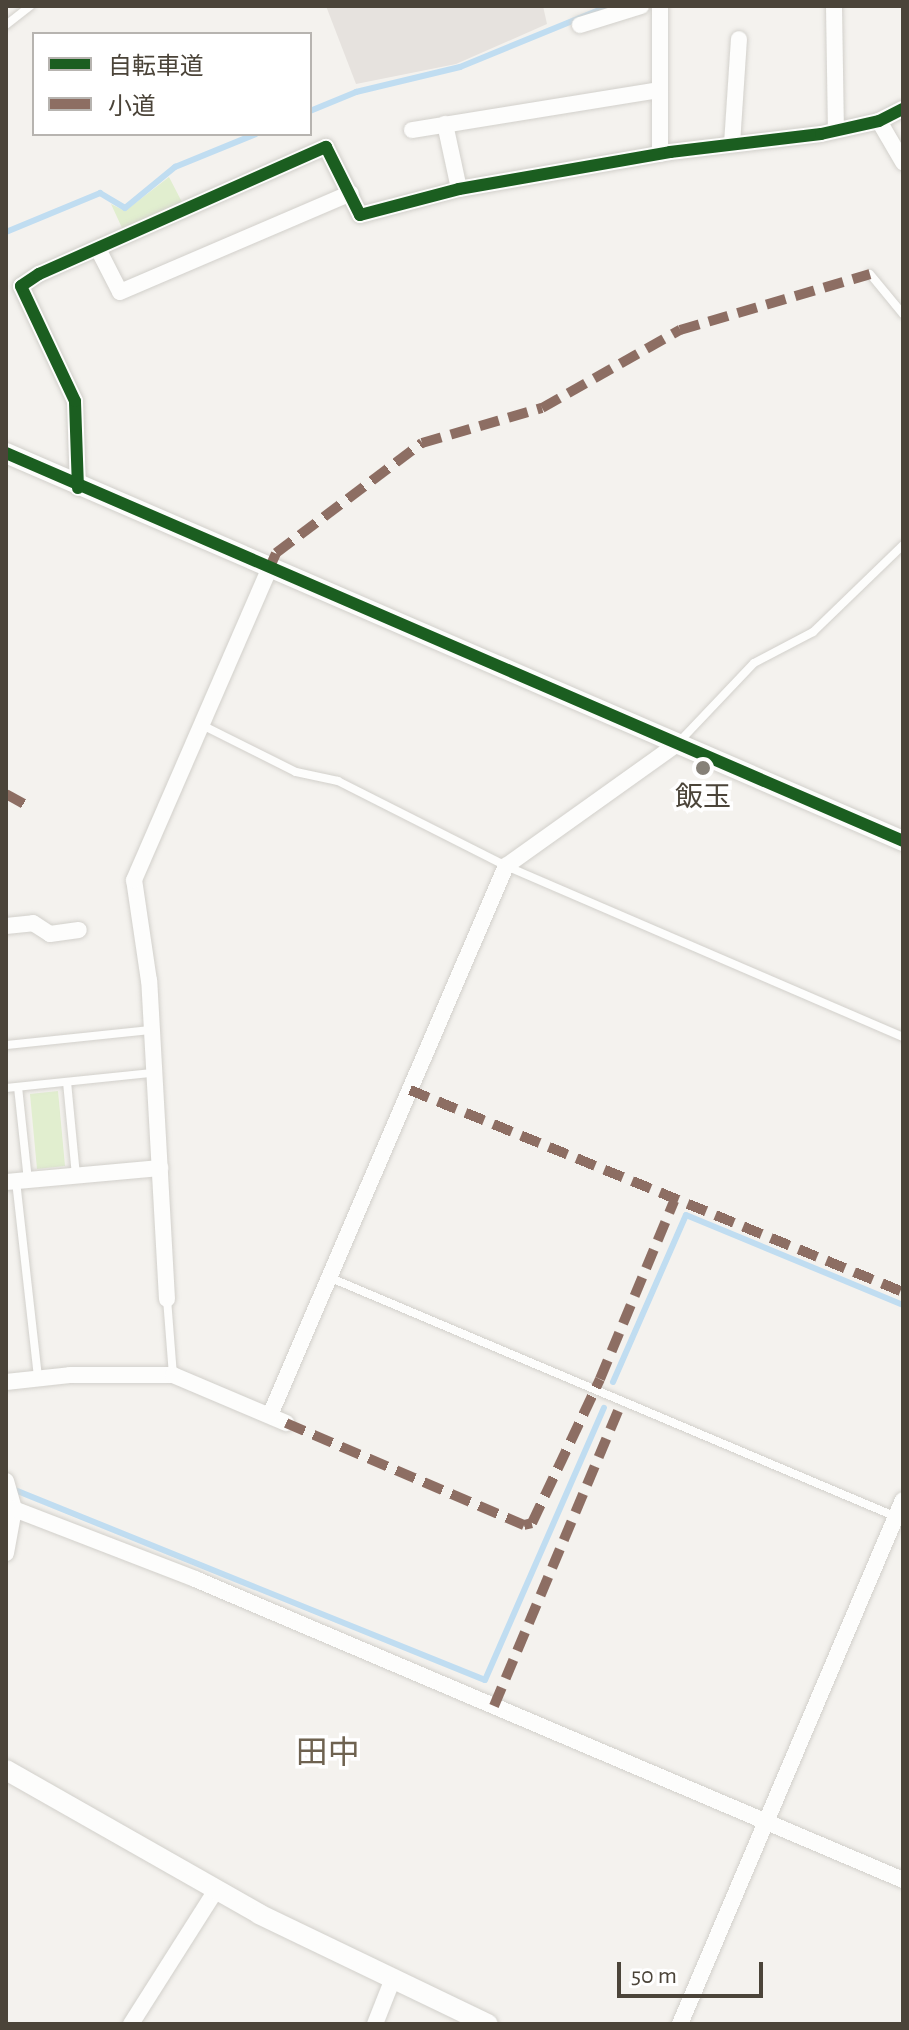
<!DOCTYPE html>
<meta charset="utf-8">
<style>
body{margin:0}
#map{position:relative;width:909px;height:2030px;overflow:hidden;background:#f4f2ee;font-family:"Alegreya Sans","Noto Sans JP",sans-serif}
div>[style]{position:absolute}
.industrial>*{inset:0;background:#e6e2de}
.green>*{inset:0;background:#e1eecf}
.stream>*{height:6px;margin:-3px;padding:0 3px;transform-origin:3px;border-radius:3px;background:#c0ddf1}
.roads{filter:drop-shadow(0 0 2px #d2d0cb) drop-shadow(0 0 2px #d2d0cb)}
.service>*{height:8px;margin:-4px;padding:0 4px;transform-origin:4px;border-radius:4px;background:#fdfdfc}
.minor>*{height:16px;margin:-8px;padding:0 8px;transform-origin:8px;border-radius:8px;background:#fdfdfc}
.tertiary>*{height:20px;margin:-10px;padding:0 10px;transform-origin:10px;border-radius:10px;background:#fdfdfc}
.quiet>*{height:10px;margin-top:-5px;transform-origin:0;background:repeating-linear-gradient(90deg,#8d6e63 0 20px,transparent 0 30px)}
.cycleway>*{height:12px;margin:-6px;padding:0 6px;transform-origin:6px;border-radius:6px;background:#1b5e20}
.dots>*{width:22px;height:22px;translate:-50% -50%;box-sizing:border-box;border:4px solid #fff;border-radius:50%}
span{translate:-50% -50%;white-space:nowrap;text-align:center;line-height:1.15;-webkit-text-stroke:7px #fff;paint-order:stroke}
.poi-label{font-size:28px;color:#4b4439}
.quarter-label{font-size:32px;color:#6e6250}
.frame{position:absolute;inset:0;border:8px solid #4b4439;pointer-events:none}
.legend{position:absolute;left:32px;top:32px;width:280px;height:104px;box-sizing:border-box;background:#fff;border:2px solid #b7b4b0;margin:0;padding:10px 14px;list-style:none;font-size:24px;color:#4b4439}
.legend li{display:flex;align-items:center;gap:16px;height:40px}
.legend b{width:40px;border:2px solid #b7b4b0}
.scale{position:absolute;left:617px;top:1962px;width:146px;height:36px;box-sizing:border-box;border:4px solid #4b4439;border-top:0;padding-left:10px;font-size:24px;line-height:28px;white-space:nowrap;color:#4b4439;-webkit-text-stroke:6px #fff;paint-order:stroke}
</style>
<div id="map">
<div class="industrial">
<i style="clip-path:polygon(326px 6px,543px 6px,547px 24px,456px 64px,356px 84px)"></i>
</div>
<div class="green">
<i style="clip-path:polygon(169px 177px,183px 204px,123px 230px,111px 204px,125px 211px)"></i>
<i style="clip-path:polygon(58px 1091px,65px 1166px,37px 1169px,30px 1094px)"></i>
</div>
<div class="stream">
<i style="left:310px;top:111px;width:50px;rotate:-22.4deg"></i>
<i style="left:356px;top:92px;width:107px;rotate:-13.5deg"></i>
<i style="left:460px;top:67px;width:161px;rotate:-22.3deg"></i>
<i style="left:6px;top:232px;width:102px;rotate:-22.5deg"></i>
<i style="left:100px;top:193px;width:29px;rotate:31deg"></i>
<i style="left:125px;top:208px;width:65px;rotate:-39.4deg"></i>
<i style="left:175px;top:167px;width:87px;rotate:-22.2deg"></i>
<i style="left:613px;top:1382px;width:182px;rotate:-66.4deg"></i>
<i style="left:686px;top:1215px;width:235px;rotate:22.5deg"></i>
<i style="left:10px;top:1488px;width:512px;rotate:22.01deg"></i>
<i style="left:485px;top:1680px;width:297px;rotate:-66.4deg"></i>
</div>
<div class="roads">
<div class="service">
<i style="left:6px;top:25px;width:31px;rotate:-38deg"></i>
<i style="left:870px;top:274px;width:52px;rotate:50.5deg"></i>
<i style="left:200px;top:724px;width:107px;rotate:26.6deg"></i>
<i style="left:296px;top:772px;width:43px;rotate:12.1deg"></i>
<i style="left:338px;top:781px;width:188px;rotate:26.8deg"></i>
<i style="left:506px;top:866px;width:432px;rotate:23.3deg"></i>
<i style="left:678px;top:743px;width:110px;rotate:-46.5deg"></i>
<i style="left:754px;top:663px;width:67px;rotate:-27.7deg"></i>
<i style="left:813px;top:632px;width:125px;rotate:-44deg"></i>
<i style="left:6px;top:1045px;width:146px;rotate:-5.9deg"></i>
<i style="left:67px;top:1082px;width:93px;rotate:84.5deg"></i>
<i style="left:18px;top:1087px;width:94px;rotate:83.9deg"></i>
<i style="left:6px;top:1088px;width:147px;rotate:-5.9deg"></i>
<i style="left:16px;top:1181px;width:198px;rotate:83.6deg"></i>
<i style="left:331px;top:1278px;width:617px;rotate:22.91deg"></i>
<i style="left:167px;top:1299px;width:76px;rotate:85.5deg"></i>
</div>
<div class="minor">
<i style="left:834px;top:6px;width:124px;rotate:89.1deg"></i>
<i style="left:580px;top:25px;width:64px;rotate:-17.3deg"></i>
<i style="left:879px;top:121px;width:48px;rotate:59.7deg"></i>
<i style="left:445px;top:124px;width:66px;rotate:77.8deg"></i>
<i style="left:412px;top:130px;width:251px;rotate:-9.2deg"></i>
<i style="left:732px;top:144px;width:105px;rotate:-86.2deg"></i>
<i style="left:660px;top:154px;width:148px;rotate:-90deg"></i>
<i style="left:98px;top:249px;width:48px;rotate:62.9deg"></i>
<i style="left:120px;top:292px;width:251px;rotate:-23.2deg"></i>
<i style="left:78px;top:488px;width:87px;rotate:-92deg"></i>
<i style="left:75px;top:401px;width:127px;rotate:-115.2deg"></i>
<i style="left:21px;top:286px;width:22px;rotate:-34deg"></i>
<i style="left:39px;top:274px;width:314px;rotate:-23.9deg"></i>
<i style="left:326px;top:147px;width:76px;rotate:63.4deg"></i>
<i style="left:360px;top:215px;width:102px;rotate:-14.7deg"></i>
<i style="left:459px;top:189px;width:214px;rotate:-9.9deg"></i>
<i style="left:670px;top:152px;width:152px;rotate:-6.8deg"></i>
<i style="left:821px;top:134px;width:59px;rotate:-12.6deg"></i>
<i style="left:879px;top:121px;width:27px;rotate:-27deg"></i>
<i style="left:6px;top:926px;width:27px;rotate:-6deg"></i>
<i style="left:33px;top:923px;width:20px;rotate:33deg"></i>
<i style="left:50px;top:934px;width:29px;rotate:-8deg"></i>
<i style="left:6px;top:1182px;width:155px;rotate:-5.2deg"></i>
<i style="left:167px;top:1299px;width:319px;rotate:-93.2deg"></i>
<i style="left:149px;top:981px;width:102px;rotate:-98.4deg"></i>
<i style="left:134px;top:880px;width:339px;rotate:-66.5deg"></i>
<i style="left:6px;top:1382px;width:64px;rotate:-6.2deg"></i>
<i style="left:70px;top:1375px;width:103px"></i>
<i style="left:173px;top:1375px;width:123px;rotate:23deg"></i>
<i style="left:270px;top:1415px;width:598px;rotate:-66.74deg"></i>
<i style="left:506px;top:866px;width:210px;rotate:-35.5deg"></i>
<i style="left:6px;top:1481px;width:29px;rotate:74deg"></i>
<i style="left:14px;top:1509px;width:45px;rotate:100.3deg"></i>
<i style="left:14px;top:1509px;width:194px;rotate:21.1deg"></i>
<i style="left:195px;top:1579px;width:769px;rotate:23.03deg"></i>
<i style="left:131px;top:2024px;width:159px;rotate:-57.6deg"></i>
<i style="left:375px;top:2024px;width:46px;rotate:-68.4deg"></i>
<i style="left:680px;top:2024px;width:569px;rotate:-66.95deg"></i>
</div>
<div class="tertiary">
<i style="left:6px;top:453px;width:977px;rotate:23.39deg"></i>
<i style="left:6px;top:1770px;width:291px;rotate:29.6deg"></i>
<i style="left:259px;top:1914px;width:254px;rotate:25.7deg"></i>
</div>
</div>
<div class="quiet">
<i style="left:269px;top:569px;width:17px;rotate:-66deg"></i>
<i style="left:276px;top:553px;width:183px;rotate:-37deg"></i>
<i style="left:422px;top:443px;width:125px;rotate:-16.3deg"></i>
<i style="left:542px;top:408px;width:159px;rotate:-29.5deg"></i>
<i style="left:680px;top:330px;width:198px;rotate:-16.4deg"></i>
<i style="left:6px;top:794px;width:23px;rotate:29deg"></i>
<i style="left:410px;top:1090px;width:533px;rotate:22.28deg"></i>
<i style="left:286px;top:1423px;width:259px;rotate:23.2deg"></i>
<i style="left:524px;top:1525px;width:8px;rotate:-14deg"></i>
<i style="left:532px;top:1523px;width:159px;rotate:-64.7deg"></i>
<i style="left:600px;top:1379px;width:193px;rotate:-67.4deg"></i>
<i style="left:494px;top:1706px;width:330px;rotate:-67.2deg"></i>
</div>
<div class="cycleway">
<i style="left:6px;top:453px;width:977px;rotate:23.39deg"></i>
<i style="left:78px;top:488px;width:87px;rotate:-92deg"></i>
<i style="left:75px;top:401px;width:127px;rotate:-115.2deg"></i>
<i style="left:21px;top:286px;width:22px;rotate:-34deg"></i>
<i style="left:39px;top:274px;width:314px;rotate:-23.9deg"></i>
<i style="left:326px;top:147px;width:76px;rotate:63.4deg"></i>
<i style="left:360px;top:215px;width:102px;rotate:-14.7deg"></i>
<i style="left:459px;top:189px;width:214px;rotate:-9.9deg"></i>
<i style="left:670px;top:152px;width:152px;rotate:-6.8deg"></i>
<i style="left:821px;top:134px;width:59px;rotate:-12.6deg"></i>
<i style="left:879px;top:121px;width:27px;rotate:-27deg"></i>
</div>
<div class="dots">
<i style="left:703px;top:768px;background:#868178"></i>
</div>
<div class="poi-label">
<span style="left:703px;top:798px">飯玉</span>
</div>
<div class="quarter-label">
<span style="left:328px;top:1753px">田中</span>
</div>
<div class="frame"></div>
<ul class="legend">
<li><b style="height:10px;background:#1b5e20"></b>自転車道</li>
<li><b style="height:10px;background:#8d6e63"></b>小道</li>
</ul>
<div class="scale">50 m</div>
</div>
